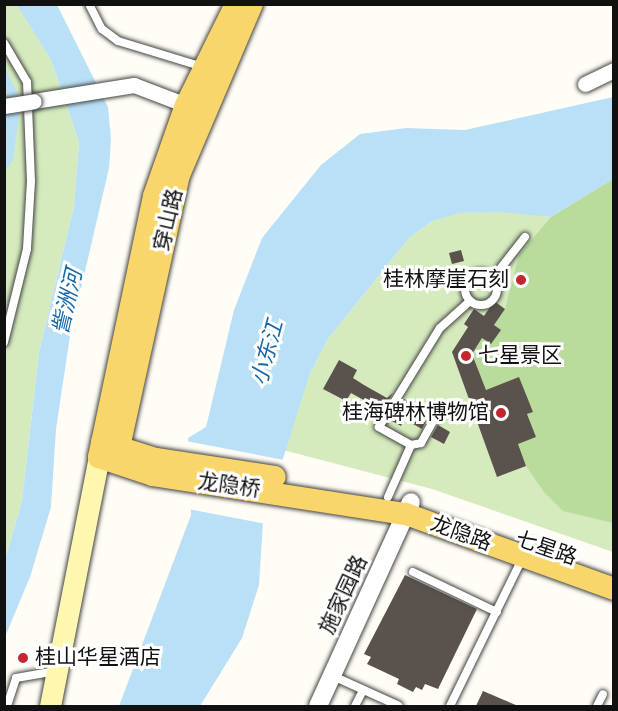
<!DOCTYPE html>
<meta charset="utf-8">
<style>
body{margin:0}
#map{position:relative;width:618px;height:711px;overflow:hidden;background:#fffdf5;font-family:Spectral,"Noto Sans SC",serif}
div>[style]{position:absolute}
.green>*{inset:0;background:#d5ebbd}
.forest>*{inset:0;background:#b9dc9c}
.water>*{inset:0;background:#b9e0f7}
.pier>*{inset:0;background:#fffdf5}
.building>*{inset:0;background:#5a524d}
.roads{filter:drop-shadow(0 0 2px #444) drop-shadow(0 0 2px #444)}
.service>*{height:8px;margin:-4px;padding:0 4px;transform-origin:4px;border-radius:4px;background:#fff}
.service>.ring{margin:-4px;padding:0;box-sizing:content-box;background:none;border:8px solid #fff;border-radius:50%}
.minor>*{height:15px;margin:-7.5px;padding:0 7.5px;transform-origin:7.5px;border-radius:7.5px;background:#fff}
.tertiary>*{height:18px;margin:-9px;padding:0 9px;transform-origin:9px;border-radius:9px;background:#fff}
.secondary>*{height:21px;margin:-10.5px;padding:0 10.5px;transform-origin:10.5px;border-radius:10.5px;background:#fff6b0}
.primary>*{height:22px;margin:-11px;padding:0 11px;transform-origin:11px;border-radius:11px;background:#f9d66b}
.bridges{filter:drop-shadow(0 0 2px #444) drop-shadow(0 0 2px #444)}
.minor-bridge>*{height:15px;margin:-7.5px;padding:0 7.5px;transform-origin:7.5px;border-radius:7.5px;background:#fff}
.dots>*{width:16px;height:16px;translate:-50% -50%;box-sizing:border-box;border:3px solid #fff;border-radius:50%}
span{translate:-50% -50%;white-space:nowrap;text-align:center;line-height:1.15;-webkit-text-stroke:6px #fff;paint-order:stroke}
.street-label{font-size:21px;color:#111}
.poi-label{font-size:21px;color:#111}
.right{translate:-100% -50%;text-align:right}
.left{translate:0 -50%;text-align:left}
.water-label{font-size:22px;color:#1768a6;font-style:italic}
.frame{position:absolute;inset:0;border:6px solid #111;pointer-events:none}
</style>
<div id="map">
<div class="green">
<i style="clip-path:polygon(17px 4px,51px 60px,79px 142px,74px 206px,39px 352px,22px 501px,5px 560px,4px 5px)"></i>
<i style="clip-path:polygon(613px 179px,613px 552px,432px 489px,283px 450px,310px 373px,328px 339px,409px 238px,432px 221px,458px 213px,507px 211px,551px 217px)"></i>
</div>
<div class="forest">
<i style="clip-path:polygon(613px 179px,613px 523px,563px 511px,544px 492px,526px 466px,518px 444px,536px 437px,527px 414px,532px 412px,519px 377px,486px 390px,472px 354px,482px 338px,491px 344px,500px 330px,494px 325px,505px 309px,519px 255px,551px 217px)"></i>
</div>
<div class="water">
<i style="clip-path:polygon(17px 5px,57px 5px,108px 107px,111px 140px,109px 168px,70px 336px,56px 429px,51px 507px,30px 577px,5px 637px,5px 560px,22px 501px,39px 352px,74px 206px,79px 142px,51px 60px)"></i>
<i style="clip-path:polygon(4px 66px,21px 100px,13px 160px,5px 171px)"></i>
<i style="clip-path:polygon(613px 97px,613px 179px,551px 217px,500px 212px,460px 213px,432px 221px,409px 238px,328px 339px,310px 373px,263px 522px,259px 585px,242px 638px,200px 706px,119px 706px,191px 515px,188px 438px,206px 427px,234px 310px,262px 238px,321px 165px,360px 134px,406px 128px,465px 130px)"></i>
</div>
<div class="pier">
<i style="clip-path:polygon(186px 441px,284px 460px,266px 524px,188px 509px)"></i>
</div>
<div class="building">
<i style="clip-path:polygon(461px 250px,464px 261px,452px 264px,449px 253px)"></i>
<i style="clip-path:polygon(494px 301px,505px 309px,494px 325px,501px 330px,491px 344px,482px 338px,472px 354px,486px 390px,519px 377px,533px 412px,527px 414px,536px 437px,518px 444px,526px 466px,497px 477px,452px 352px,468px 327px,464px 324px,474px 309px,484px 316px)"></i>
<i style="clip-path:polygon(339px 360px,357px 370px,353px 378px,364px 385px,387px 398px,393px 393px,380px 414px,376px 412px,378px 408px,351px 393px,346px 401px,323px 389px)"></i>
<i style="clip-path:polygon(404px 399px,413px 404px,410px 409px,427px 419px,422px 429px,404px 419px,401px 426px,390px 420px)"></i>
<i style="clip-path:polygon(438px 425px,450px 432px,444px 444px,431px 437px)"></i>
<i style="clip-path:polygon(405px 575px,477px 609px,438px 689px,425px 684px,422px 690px,416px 687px,413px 692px,397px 684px,399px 679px,367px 664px,371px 657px,364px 654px)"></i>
<i style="clip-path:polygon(483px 691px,518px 706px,476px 706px)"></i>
</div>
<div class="roads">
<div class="service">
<i style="left:89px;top:4px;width:28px;rotate:63deg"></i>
<i style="left:102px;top:29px;width:20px;rotate:37deg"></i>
<i style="left:118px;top:41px;width:89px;rotate:17deg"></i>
<i style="left:4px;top:43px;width:45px;rotate:59.5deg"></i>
<i style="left:27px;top:82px;width:99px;rotate:87.7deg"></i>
<i style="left:31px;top:181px;width:68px;rotate:93.4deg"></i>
<i style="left:27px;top:249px;width:96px;rotate:103.9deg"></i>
<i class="ring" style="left:465px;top:273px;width:24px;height:24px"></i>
<i style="left:493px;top:278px;width:52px;rotate:-52deg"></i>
<i style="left:411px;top:445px;width:10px;rotate:-11deg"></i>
<i style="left:421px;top:443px;width:33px;rotate:-61deg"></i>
<i style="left:388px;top:497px;width:57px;rotate:-66.1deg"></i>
<i style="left:411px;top:445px;width:37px;rotate:-151deg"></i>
<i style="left:379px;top:427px;width:116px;rotate:-58.4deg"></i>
<i style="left:440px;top:328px;width:40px;rotate:-42deg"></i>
<i style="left:413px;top:572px;width:93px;rotate:25.5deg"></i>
<i style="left:333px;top:676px;width:72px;rotate:24.4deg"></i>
<i style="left:7px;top:706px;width:29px;rotate:-72deg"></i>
<i style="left:16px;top:678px;width:41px;rotate:-9.9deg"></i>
<i style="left:355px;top:706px;width:18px;rotate:-63deg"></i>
<i style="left:450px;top:706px;width:182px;rotate:-63.9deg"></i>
<i style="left:597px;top:706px;width:13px;rotate:-63deg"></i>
</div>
<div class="minor">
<i style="left:585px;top:84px;width:32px;rotate:-26deg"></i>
<i style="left:34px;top:101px;width:101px;rotate:-9.1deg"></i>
<i style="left:134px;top:85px;width:56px;rotate:21deg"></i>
</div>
<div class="tertiary">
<i style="left:318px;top:706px;width:224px;rotate:-65.5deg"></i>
</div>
<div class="secondary">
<i style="left:50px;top:706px;width:254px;rotate:-78.9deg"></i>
</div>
<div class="primary">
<i style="left:236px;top:4px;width:113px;rotate:116.3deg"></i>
<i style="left:186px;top:105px;width:96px;rotate:109.4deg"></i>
<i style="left:154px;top:196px;width:267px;rotate:101.9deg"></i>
<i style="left:99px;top:457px;width:57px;rotate:18.4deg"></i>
<i style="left:153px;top:475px;width:256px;rotate:8.8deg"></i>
<i style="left:406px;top:514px;width:221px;rotate:19.8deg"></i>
<i style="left:102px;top:442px;width:57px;rotate:17.5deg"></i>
<i style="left:156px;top:459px;width:120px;rotate:8.6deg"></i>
<i style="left:116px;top:461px;width:293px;rotate:-77.6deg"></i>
<i style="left:179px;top:175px;width:186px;rotate:-66.9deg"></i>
</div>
</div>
<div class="bridges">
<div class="minor-bridge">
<i style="left:4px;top:106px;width:30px;rotate:-9deg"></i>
</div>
</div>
<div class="dots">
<i style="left:521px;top:280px;background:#c4262e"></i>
<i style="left:466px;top:356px;background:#c4262e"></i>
<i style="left:501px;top:413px;background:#c4262e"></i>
<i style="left:23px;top:658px;background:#c4262e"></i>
</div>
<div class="street-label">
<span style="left:169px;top:220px;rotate:-77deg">穿山路</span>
<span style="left:229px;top:486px;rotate:8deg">龙隐桥</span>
<span style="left:461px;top:534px;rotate:20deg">龙隐路</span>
<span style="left:546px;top:549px;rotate:19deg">七星路</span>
<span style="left:344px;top:595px;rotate:-65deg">施家园路</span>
</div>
<div class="poi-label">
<span class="right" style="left:509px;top:280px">桂林摩崖石刻</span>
<span class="left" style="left:478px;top:356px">七星景区</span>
<span class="right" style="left:489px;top:413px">桂海碑林博物馆</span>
<span class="left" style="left:35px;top:658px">桂山华星酒店</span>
</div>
<div class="water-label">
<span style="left:68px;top:302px;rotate:-77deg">訾洲河</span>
<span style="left:268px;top:353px;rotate:-75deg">小东江</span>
</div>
<div class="frame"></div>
</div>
